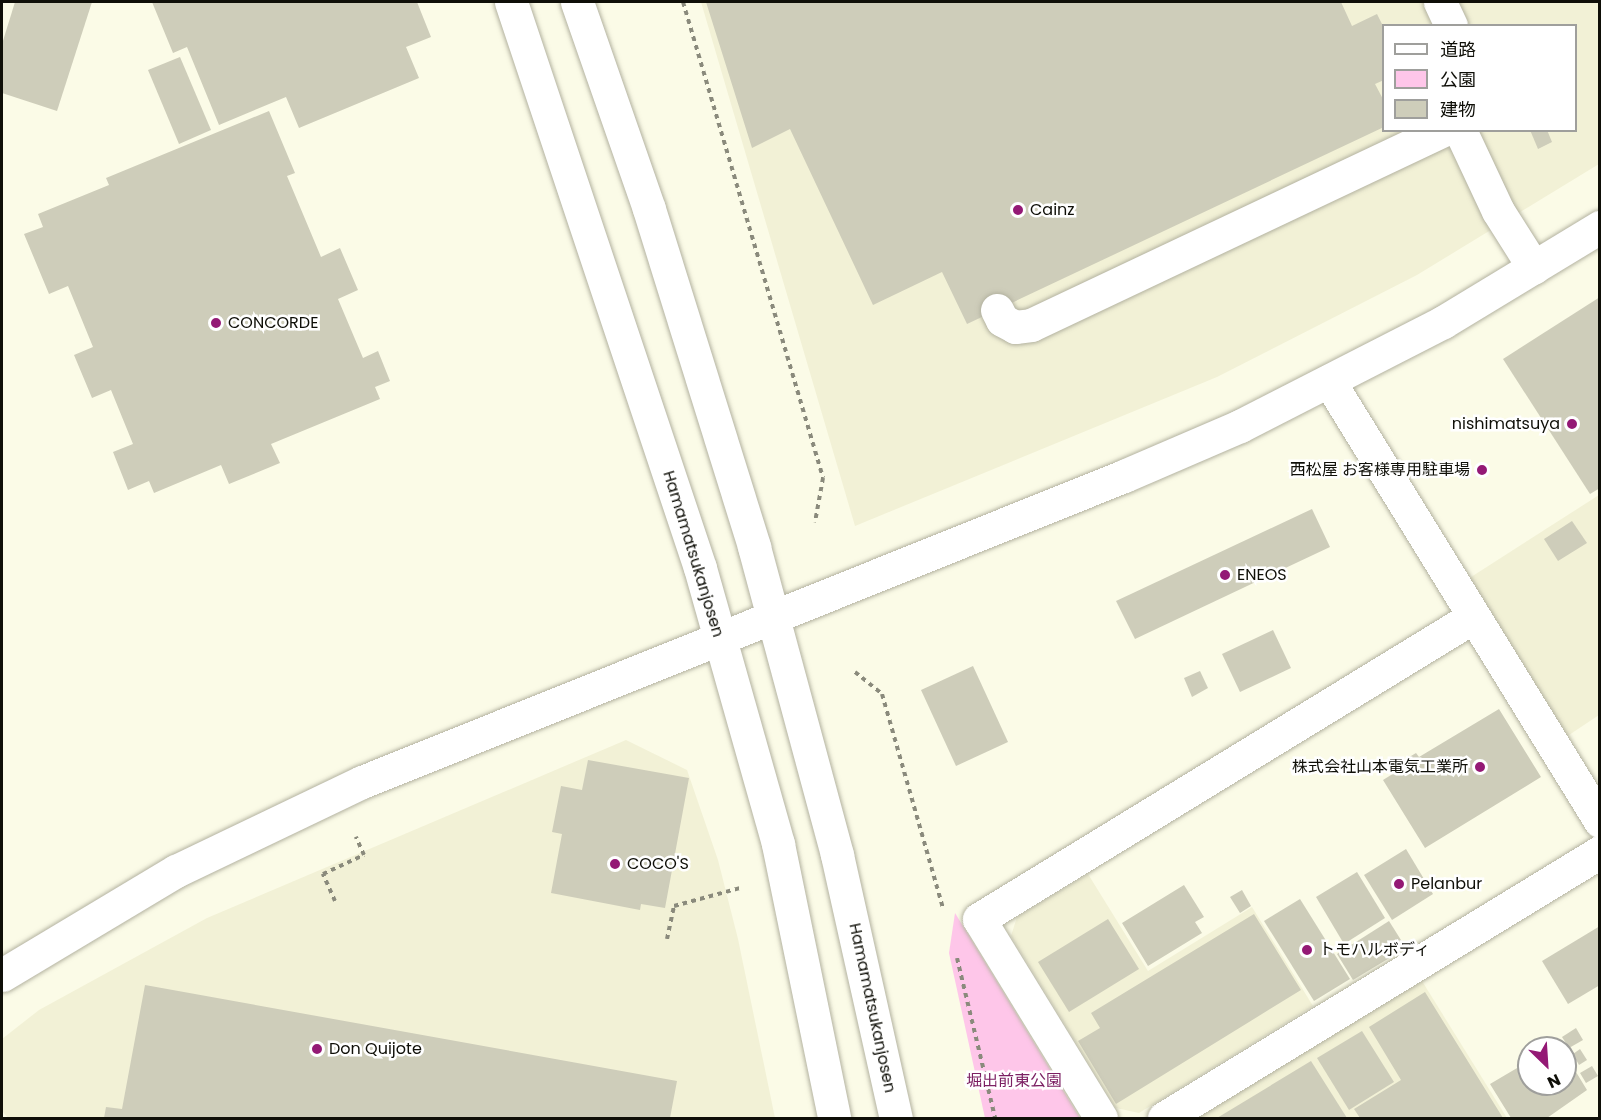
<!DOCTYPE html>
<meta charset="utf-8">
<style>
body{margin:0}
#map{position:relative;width:1601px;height:1120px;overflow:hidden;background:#fbfbe7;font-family:Poppins,"Noto Sans JP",sans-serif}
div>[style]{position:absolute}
.built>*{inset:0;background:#f2f1d6}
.green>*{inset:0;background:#fec6e9}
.building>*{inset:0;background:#cecdba}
.path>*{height:4px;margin-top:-2px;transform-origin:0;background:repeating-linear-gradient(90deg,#8a8a7c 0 4.5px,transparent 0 9px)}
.roads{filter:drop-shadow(0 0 2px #b3b2a0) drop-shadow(0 0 2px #b3b2a0)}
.minor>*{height:33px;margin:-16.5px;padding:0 16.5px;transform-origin:16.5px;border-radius:16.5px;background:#fff}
.major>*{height:33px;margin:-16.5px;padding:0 16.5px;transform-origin:16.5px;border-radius:16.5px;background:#fff}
.dots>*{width:16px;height:16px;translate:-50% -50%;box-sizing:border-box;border:3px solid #fff;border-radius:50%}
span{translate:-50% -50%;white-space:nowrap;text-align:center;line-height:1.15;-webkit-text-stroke:5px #fff;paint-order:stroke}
.poi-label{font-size:16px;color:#0f0f08}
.left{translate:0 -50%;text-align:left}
.right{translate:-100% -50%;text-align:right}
.street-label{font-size:16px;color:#0f0f08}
.park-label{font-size:16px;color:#7c2063}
.frame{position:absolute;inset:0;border:3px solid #0f0f08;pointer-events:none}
.legend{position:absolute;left:1382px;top:24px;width:195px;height:108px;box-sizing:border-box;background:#fff;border:2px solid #9f9f9c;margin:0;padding:8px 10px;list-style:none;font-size:18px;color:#0f0f08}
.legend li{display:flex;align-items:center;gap:12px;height:30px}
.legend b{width:30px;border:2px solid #9f9f9c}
.north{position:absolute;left:1517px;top:1036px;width:60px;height:60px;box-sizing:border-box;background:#fff;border:2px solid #9f9f9c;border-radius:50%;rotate:155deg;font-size:16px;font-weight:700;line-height:24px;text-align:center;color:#0f0f08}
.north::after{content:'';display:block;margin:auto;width:21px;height:27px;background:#941975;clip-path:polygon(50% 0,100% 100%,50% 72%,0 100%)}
</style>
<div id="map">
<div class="built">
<i style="clip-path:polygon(evenodd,701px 2px,1599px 2px,1599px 164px,1417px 275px,1217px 377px,855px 526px,701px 2px,1384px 26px,1576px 26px,1576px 130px,1384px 130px,1384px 26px)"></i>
<i style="clip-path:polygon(1599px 495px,1599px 715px,1566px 737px,1468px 579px)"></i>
<i style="clip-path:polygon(626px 740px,687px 770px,718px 860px,738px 939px,775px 1118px,8px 1118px,2px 1111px,2px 1039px,39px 1010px,207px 918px)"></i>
<i style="clip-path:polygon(1088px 874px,1148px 971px,1252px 907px,1313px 1006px,1139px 1113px,1116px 1108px,1011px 936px,1017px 917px)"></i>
<i style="clip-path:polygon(1422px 981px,1507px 1118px,1197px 1118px)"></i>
</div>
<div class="green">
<i style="clip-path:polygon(955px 913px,1080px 1118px,985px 1118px,949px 953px)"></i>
</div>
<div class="building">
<i style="clip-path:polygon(15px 2px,92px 2px,57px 111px,2px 93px,2px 44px)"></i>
<i style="clip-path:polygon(152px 2px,417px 2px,431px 37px,406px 47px,419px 78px,299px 128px,286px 97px,219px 125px,187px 47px,173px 53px)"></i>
<i style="clip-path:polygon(706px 2px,1341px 2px,1352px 26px,1377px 14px,1384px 28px,1384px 80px,1375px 84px,1384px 101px,1384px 127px,967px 324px,942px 272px,873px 305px,790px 129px,752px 148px)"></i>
<i style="clip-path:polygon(180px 57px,211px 130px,179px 144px,148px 70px)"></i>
<i style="clip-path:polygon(269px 111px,295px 173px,287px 176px,321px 257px,340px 248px,358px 290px,338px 299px,363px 358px,378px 351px,390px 381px,375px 387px,380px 399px,271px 444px,280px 463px,229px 484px,221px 465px,154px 493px,149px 481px,128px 490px,113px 452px,133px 444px,111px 390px,92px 398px,74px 355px,93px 347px,68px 286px,49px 294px,24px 234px,43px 227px,38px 214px,109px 185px,106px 178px)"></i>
<i style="clip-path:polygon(1530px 130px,1547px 130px,1552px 142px,1538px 149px)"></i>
<i style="clip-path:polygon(1600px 297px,1600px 488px,1590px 494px,1503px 359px)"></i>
<i style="clip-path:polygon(1312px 509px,1330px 547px,1135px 639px,1116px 601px)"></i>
<i style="clip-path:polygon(1572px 521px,1587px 543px,1558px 561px,1544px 539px)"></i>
<i style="clip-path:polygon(1273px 630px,1291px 668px,1240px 692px,1222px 654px)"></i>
<i style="clip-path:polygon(973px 666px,1008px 742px,956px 766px,921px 690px)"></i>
<i style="clip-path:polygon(1200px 671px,1208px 688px,1192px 697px,1184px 678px)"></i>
<i style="clip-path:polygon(1499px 709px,1541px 777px,1425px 848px,1383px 780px,1399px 770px,1396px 765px,1416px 753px,1419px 757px)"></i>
<i style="clip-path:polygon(588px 760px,689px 778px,665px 908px,641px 904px,640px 910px,551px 893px,562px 834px,552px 832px,561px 786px,582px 790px)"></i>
<i style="clip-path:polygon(1406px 849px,1433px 894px,1392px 920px,1364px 875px)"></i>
<i style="clip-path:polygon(1357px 872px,1385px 918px,1344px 944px,1316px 897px)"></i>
<i style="clip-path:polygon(1184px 885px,1204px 917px,1195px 922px,1202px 933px,1148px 966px,1122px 923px)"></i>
<i style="clip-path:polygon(1242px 890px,1251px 906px,1240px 913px,1230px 897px)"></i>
<i style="clip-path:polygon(1300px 899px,1350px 979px,1314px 1001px,1264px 921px)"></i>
<i style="clip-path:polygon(1254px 914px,1301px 990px,1116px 1104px,1078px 1041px,1100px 1028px,1091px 1013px)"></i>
<i style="clip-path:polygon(1108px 919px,1139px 969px,1069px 1012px,1038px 962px)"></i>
<i style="clip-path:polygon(1389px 921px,1406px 948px,1353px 980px,1337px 954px)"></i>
<i style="clip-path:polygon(1600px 926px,1600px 985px,1568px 1004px,1542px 961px)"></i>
<i style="clip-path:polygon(145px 985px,677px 1081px,670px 1118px,104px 1118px,106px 1107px,122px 1109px)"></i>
<i style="clip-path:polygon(1425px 992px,1503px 1118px,1360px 1118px,1354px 1109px,1401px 1080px,1369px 1027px)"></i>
<i style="clip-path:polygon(1576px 1028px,1583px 1040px,1569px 1048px,1562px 1037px)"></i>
<i style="clip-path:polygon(1362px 1031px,1394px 1082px,1349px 1110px,1317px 1058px)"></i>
<i style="clip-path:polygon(1580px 1049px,1587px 1060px,1579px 1065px,1573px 1054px)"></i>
<i style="clip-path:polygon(1565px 1054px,1587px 1090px,1547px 1118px,1511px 1118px,1490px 1084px,1529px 1061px,1529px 1084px,1565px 1084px)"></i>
<i style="clip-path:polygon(1311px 1061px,1347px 1118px,1217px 1118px)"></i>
<i style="clip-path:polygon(1592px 1066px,1598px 1076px,1586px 1083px,1580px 1073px)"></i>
</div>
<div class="path">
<i style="left:683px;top:2px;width:496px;rotate:73.6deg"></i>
<i style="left:823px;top:478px;width:45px;rotate:100.3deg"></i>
<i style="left:855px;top:672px;width:35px;rotate:39deg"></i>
<i style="left:882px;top:694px;width:223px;rotate:74.1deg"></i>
<i style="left:335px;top:901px;width:30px;rotate:-114deg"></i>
<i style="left:323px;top:874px;width:45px;rotate:-24.9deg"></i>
<i style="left:364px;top:855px;width:20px;rotate:-114deg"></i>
<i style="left:667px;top:939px;width:34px;rotate:-78deg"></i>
<i style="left:674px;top:906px;width:68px;rotate:-15.3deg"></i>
<i style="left:957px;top:958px;width:164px;rotate:76.6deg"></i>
</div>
<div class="roads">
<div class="minor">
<i style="left:1440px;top:2px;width:26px;rotate:65deg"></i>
<i style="left:1460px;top:130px;width:89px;rotate:64.9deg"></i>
<i style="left:1498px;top:211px;width:67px;rotate:57.7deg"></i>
<i style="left:997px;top:310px;width:11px;rotate:63deg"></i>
<i style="left:1002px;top:320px;width:15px;rotate:28deg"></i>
<i style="left:1015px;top:327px;width:16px;rotate:-7deg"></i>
<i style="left:1031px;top:325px;width:456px;rotate:-25.3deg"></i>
<i style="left:1329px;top:381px;width:517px;rotate:58.37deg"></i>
<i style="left:2px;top:975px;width:203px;rotate:-30.9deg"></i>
<i style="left:176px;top:871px;width:206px;rotate:-25.6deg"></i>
<i style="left:362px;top:782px;width:821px;rotate:-21.88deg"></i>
<i style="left:1124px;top:476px;width:126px;rotate:-23.3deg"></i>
<i style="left:1240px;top:426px;width:228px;rotate:-27.1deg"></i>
<i style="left:1443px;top:322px;width:184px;rotate:-31.2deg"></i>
<i style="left:1101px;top:1118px;width:233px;rotate:-121.5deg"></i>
<i style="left:979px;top:919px;width:579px;rotate:-31.44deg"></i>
<i style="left:1164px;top:1118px;width:511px;rotate:-31.39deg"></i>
</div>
<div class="major">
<i style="left:511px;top:2px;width:597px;rotate:71.53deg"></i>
<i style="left:700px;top:568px;width:287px;rotate:74.2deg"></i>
<i style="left:778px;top:844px;width:280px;rotate:78.4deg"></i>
<i style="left:577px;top:2px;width:219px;rotate:70.8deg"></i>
<i style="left:649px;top:209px;width:354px;rotate:72.7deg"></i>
<i style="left:754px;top:547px;width:319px;rotate:74.9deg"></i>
<i style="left:837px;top:855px;width:270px;rotate:77.4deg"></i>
</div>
</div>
<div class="dots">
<i style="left:1018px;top:210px;background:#941975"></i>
<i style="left:216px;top:323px;background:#941975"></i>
<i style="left:1572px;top:424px;background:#941975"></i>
<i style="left:1482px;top:470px;background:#941975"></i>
<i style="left:1225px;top:575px;background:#941975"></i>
<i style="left:1480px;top:767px;background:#941975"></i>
<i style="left:615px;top:864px;background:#941975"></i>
<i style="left:1399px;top:884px;background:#941975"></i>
<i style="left:1307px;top:950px;background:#941975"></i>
<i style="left:317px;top:1049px;background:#941975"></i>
</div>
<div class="poi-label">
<span class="left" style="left:1030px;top:210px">Cainz</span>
<span class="left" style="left:228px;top:323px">CONCORDE</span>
<span class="right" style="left:1560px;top:424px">nishimatsuya</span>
<span class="right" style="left:1470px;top:470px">西松屋 お客様専用駐車場</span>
<span class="left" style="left:1237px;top:575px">ENEOS</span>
<span class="right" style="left:1468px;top:767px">株式会社山本電気工業所</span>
<span class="left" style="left:627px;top:864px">COCO'S</span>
<span class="left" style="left:1411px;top:884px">Pelanbur</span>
<span class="left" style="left:1319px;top:950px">トモハルボディ</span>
<span class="left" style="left:329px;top:1049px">Don Quijote</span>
</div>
<div class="street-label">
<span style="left:693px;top:554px;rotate:73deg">Hamamatsukanjosen</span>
<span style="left:872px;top:1008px;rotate:78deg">Hamamatsukanjosen</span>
</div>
<div class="park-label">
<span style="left:1014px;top:1081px">堀出前東公園</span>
</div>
<div class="frame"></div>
<ul class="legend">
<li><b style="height:8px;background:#fff"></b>道路</li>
<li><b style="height:16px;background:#fec6e9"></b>公園</li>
<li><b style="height:16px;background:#cecdba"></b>建物</li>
</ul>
<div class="north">N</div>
</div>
